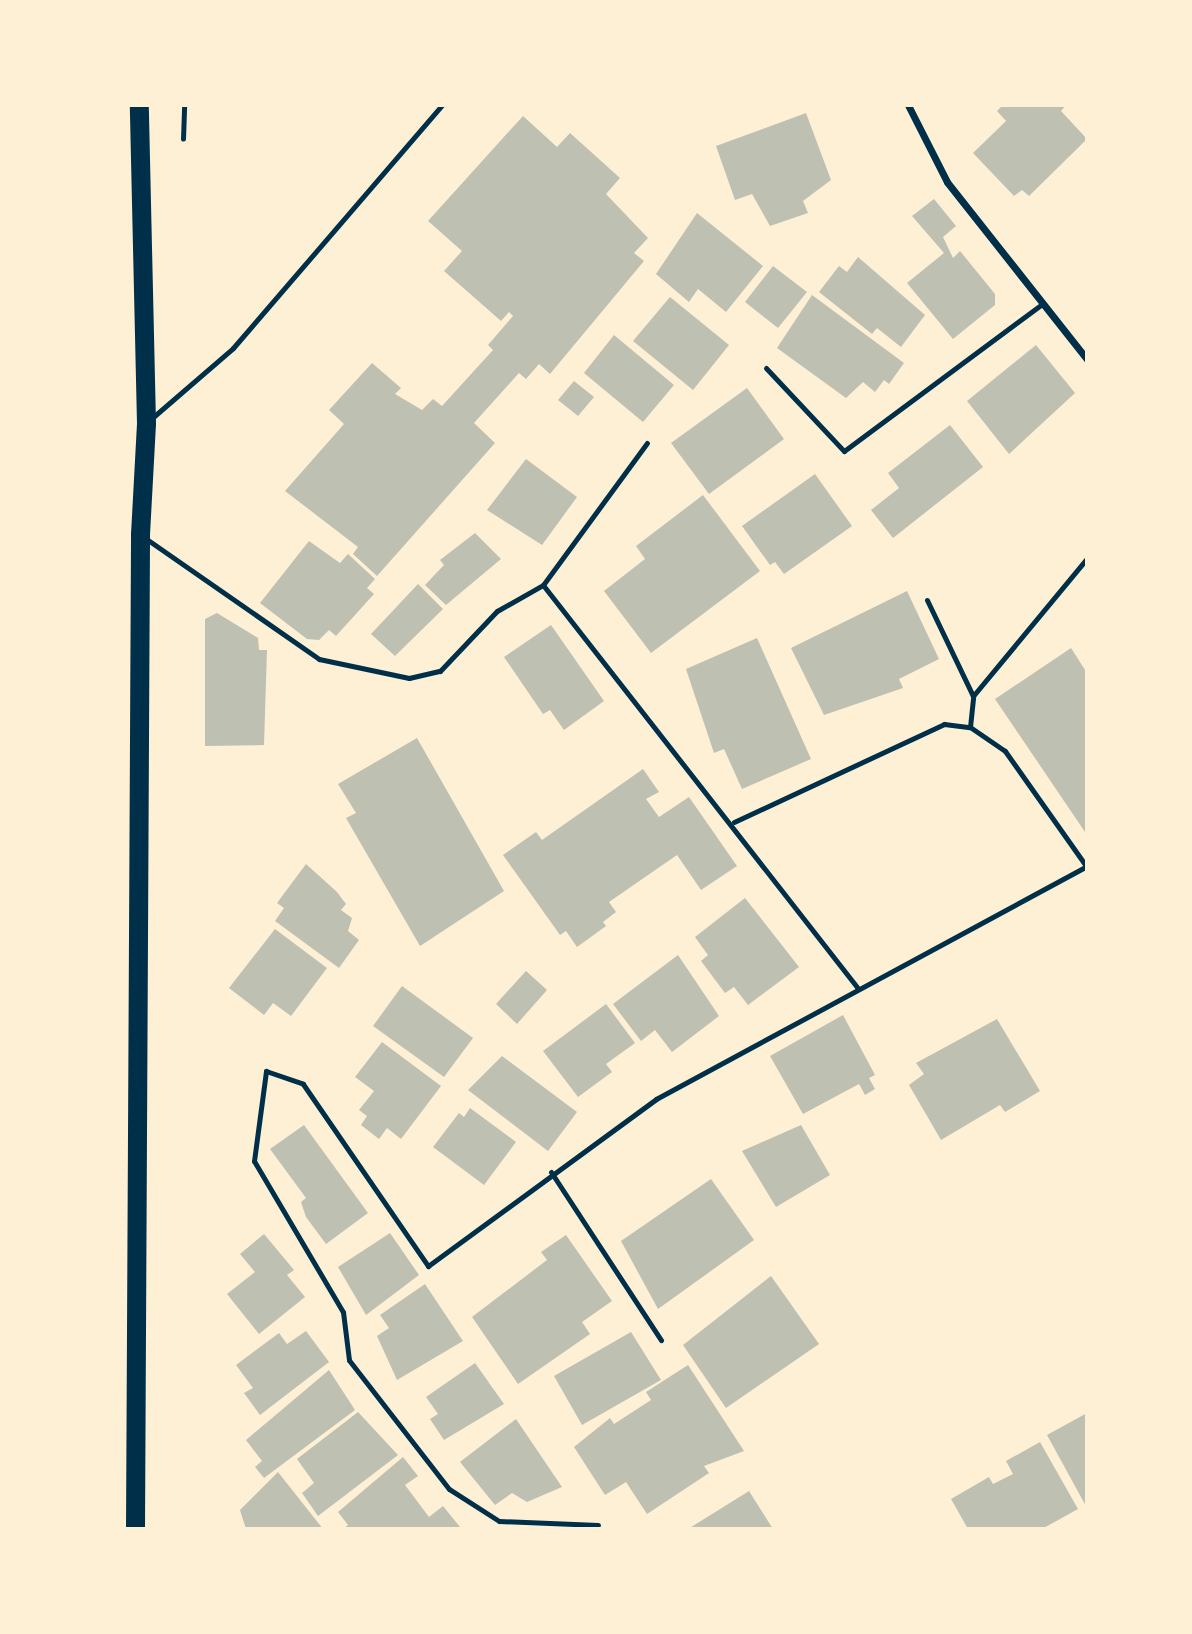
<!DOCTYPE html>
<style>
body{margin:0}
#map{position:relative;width:1192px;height:1634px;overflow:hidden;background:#fdf0d5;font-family:Karla,sans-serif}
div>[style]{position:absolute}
.building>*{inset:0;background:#bec0b2}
.path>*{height:4.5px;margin:-2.25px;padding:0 2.25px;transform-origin:2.25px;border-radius:2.25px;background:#003049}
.service>*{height:5px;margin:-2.5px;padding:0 2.5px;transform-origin:2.5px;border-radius:2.5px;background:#003049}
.minor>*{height:7px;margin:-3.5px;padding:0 3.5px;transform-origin:3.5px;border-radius:3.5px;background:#003049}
.trunk>*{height:19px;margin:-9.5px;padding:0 9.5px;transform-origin:9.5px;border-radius:9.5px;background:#003049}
span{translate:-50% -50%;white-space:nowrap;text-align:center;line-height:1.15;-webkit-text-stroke:7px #fdf0d5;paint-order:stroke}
.frame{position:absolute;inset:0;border:107px solid #fdf0d5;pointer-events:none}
</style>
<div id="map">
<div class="building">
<i style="clip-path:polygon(1003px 105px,1066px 105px,1061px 111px,1087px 139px,1029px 196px,1022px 190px,1014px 196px,973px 153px,1006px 121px,997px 111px)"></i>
<i style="clip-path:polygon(806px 113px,831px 180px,803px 201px,808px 213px,770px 226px,752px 194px,735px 200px,716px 146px)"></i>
<i style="clip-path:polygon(523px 116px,557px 147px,570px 133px,620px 178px,606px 194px,648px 238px,634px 253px,644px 261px,550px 374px,539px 364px,526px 379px,519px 373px,474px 423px,495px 443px,377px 576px,353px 554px,358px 547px,285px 491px,344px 424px,329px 410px,372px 363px,401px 388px,395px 394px,422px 410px,433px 399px,442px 406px,493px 350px,488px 345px,513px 316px,509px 312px,501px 321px,444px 271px,462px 251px,428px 221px)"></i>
<i style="clip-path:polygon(934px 199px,956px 226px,943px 237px,953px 258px,960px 251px,995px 294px,995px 305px,953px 339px,907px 283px,944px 253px,912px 216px)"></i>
<i style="clip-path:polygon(697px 213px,763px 266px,726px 312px,698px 289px,689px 302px,656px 274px)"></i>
<i style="clip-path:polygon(858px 257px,925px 315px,901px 347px,877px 328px,872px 334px,819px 292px,839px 266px,847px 272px)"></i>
<i style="clip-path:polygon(773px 266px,807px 292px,778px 328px,745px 302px)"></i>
<i style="clip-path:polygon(812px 295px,904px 363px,889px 384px,884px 380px,875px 392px,863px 382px,846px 398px,777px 348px)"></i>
<i style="clip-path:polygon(670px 297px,729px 345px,693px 390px,633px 341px)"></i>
<i style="clip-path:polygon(614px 335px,674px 385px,643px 422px,584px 373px)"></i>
<i style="clip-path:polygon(1036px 345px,1075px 393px,1009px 454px,967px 401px)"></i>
<i style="clip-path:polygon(574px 381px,594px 397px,578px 416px,558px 400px)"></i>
<i style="clip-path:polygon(747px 388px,784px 439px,709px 494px,671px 443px)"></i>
<i style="clip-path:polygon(950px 425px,983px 467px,893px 538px,871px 510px,899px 488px,888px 473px)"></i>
<i style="clip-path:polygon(526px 459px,577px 497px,542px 545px,487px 510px)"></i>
<i style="clip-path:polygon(815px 474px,852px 526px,784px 574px,775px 562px,770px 565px,742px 526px)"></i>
<i style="clip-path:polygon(703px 495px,760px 571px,651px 653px,604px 591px,645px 559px,636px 546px)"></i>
<i style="clip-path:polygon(475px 533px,501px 559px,446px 605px,425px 585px,444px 565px,440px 560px)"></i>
<i style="clip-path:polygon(309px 541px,340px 563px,348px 554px,375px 579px,367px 588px,374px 594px,336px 636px,329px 630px,319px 640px,307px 639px,260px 603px)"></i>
<i style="clip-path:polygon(418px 584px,443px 609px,395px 656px,371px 634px)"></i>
<i style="clip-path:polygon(907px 591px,939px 659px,899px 679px,903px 688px,824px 715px,791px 648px)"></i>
<i style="clip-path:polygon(217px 613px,258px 638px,259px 650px,267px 650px,264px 745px,205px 746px,205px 619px)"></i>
<i style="clip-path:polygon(551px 625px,604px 701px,564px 730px,550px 710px,543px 714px,504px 657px)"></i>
<i style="clip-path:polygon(757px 638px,811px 759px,742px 789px,724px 749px,714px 753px,686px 669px)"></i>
<i style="clip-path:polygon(1071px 648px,1087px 673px,1085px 832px,995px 699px)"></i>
<i style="clip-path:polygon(417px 738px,504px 891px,420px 946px,346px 818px,356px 813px,338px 784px)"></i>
<i style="clip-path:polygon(643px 769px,659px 792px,646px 799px,659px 817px,689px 797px,737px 866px,701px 890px,677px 855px,609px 902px,616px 912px,603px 922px,606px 926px,577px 947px,566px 931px,560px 935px,503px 855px,536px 832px,542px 840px)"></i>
<i style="clip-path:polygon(306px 864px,337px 892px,346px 904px,341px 910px,352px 918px,348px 931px,359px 940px,339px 968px,275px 921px,284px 908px,277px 903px)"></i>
<i style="clip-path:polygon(745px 898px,799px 967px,748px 1005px,734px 987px,725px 993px,701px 961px,708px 955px,695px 937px)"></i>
<i style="clip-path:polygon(275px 929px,327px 968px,291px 1016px,273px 1003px,264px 1015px,229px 988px)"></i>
<i style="clip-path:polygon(678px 955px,719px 1016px,672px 1052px,655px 1030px,641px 1041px,613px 1004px)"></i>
<i style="clip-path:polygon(526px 971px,547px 990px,517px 1024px,496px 1004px)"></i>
<i style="clip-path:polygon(402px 986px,473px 1038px,444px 1077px,373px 1026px)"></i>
<i style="clip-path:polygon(606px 1004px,635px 1043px,606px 1064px,612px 1072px,578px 1097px,543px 1051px)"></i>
<i style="clip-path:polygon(843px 1015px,875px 1075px,869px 1078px,875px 1089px,865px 1095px,859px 1084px,803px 1114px,770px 1056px)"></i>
<i style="clip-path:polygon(997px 1019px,1040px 1091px,1005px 1112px,1000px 1105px,941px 1140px,909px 1085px,924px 1074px,916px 1063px)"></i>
<i style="clip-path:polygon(382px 1042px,441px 1086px,401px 1139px,387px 1128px,379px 1139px,361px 1125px,367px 1116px,359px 1110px,374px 1091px,355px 1077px)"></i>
<i style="clip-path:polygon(502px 1056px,577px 1112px,548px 1151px,468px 1090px)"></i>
<i style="clip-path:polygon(470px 1108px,516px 1142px,484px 1185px,433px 1147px,459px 1113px,464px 1117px)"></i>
<i style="clip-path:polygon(304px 1125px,368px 1213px,326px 1244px,306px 1217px,301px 1202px,306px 1198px,270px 1149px)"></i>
<i style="clip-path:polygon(801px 1125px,830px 1175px,776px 1207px,742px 1151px)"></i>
<i style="clip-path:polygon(711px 1179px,754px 1240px,658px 1309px,621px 1241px)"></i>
<i style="clip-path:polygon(390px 1233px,419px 1275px,366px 1315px,338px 1267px)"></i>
<i style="clip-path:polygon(264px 1234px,294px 1270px,287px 1275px,305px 1297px,259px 1334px,227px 1294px,255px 1272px,240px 1254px)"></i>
<i style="clip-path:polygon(566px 1235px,612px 1301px,582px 1322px,590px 1334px,518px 1384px,472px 1317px,547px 1260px,541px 1252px)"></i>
<i style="clip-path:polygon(771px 1276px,819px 1344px,726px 1408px,683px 1345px)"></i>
<i style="clip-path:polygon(425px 1284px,463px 1341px,397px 1380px,377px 1336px,389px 1328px,380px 1315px)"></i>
<i style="clip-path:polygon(306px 1331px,329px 1362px,260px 1415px,244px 1393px,253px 1388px,236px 1365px,279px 1333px,287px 1344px)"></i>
<i style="clip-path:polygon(631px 1332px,661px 1380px,582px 1425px,554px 1376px)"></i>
<i style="clip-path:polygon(475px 1363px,504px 1404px,444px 1440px,430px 1419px,438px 1414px,426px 1397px)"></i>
<i style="clip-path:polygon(688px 1365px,744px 1451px,704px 1466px,709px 1473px,647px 1514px,626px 1482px,605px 1495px,574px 1447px,610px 1418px,614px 1424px,651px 1400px,646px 1392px)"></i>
<i style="clip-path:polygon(329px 1370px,355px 1410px,264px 1478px,255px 1467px,262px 1461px,246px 1440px)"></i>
<i style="clip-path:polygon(358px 1412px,398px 1455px,318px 1516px,302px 1493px,314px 1483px,297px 1459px)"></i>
<i style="clip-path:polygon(1087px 1413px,1087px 1508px,1047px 1435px)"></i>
<i style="clip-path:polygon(516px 1419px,562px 1487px,527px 1502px,512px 1493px,495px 1505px,460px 1462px)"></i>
<i style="clip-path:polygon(1040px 1442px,1078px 1509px,1042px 1529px,968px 1529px,951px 1499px,989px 1477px,993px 1484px,1013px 1474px,1006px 1461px)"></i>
<i style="clip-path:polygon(403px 1457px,418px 1476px,405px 1485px,429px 1517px,443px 1506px,460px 1527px,343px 1529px,348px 1525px,338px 1512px)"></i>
<i style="clip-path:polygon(278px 1472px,323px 1529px,246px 1529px,240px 1510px)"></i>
<i style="clip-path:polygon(749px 1491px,773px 1529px,688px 1529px)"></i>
</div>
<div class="path">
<i style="left:183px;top:139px;width:34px;rotate:-88deg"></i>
</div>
<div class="service">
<i style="left:766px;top:368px;width:114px;rotate:46.8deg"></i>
<i style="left:844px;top:451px;width:248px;rotate:-36.6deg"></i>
<i style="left:152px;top:418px;width:107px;rotate:-40.8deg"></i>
<i style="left:233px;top:348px;width:321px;rotate:-49.3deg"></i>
<i style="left:145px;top:538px;width:212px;rotate:34.8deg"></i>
<i style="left:319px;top:659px;width:92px;rotate:11.9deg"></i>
<i style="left:409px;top:678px;width:32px;rotate:-13deg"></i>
<i style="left:440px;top:671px;width:83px;rotate:-46.5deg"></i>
<i style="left:497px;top:611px;width:53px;rotate:-29.5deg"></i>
<i style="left:543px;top:585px;width:176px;rotate:-53.8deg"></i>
<i style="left:543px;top:585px;width:510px;rotate:52.01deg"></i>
<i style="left:927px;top:600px;width:106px;rotate:64.4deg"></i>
<i style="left:970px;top:727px;width:42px;rotate:34.4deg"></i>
<i style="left:1005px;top:751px;width:141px;rotate:54.8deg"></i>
<i style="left:734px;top:822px;width:232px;rotate:-25deg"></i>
<i style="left:944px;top:724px;width:26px;rotate:7deg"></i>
<i style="left:970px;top:727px;width:31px;rotate:-84deg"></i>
<i style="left:973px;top:696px;width:179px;rotate:-50.4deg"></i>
<i style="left:551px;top:1172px;width:201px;rotate:56.8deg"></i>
<i style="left:598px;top:1525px;width:99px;rotate:-177.7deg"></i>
<i style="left:499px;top:1521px;width:59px;rotate:-147.4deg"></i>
<i style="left:449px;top:1489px;width:163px;rotate:-127.8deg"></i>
<i style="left:349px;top:1360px;width:48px;rotate:-97.1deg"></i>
<i style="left:343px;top:1312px;width:175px;rotate:-120.5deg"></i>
<i style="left:254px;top:1161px;width:91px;rotate:-82.4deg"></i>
<i style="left:266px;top:1071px;width:39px;rotate:19deg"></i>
<i style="left:303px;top:1084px;width:221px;rotate:55.5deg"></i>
<i style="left:428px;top:1266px;width:283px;rotate:-36.2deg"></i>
<i style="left:656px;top:1099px;width:490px;rotate:-28.4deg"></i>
</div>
<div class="minor">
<i style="left:908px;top:105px;width:86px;rotate:63.1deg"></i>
<i style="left:947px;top:182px;width:226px;rotate:51.7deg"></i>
</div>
<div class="trunk">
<i style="left:135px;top:1529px;width:995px;rotate:-89.71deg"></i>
<i style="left:140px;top:534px;width:111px;rotate:-86.9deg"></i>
<i style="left:146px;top:423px;width:318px;rotate:-91.3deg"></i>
</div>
<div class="frame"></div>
</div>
